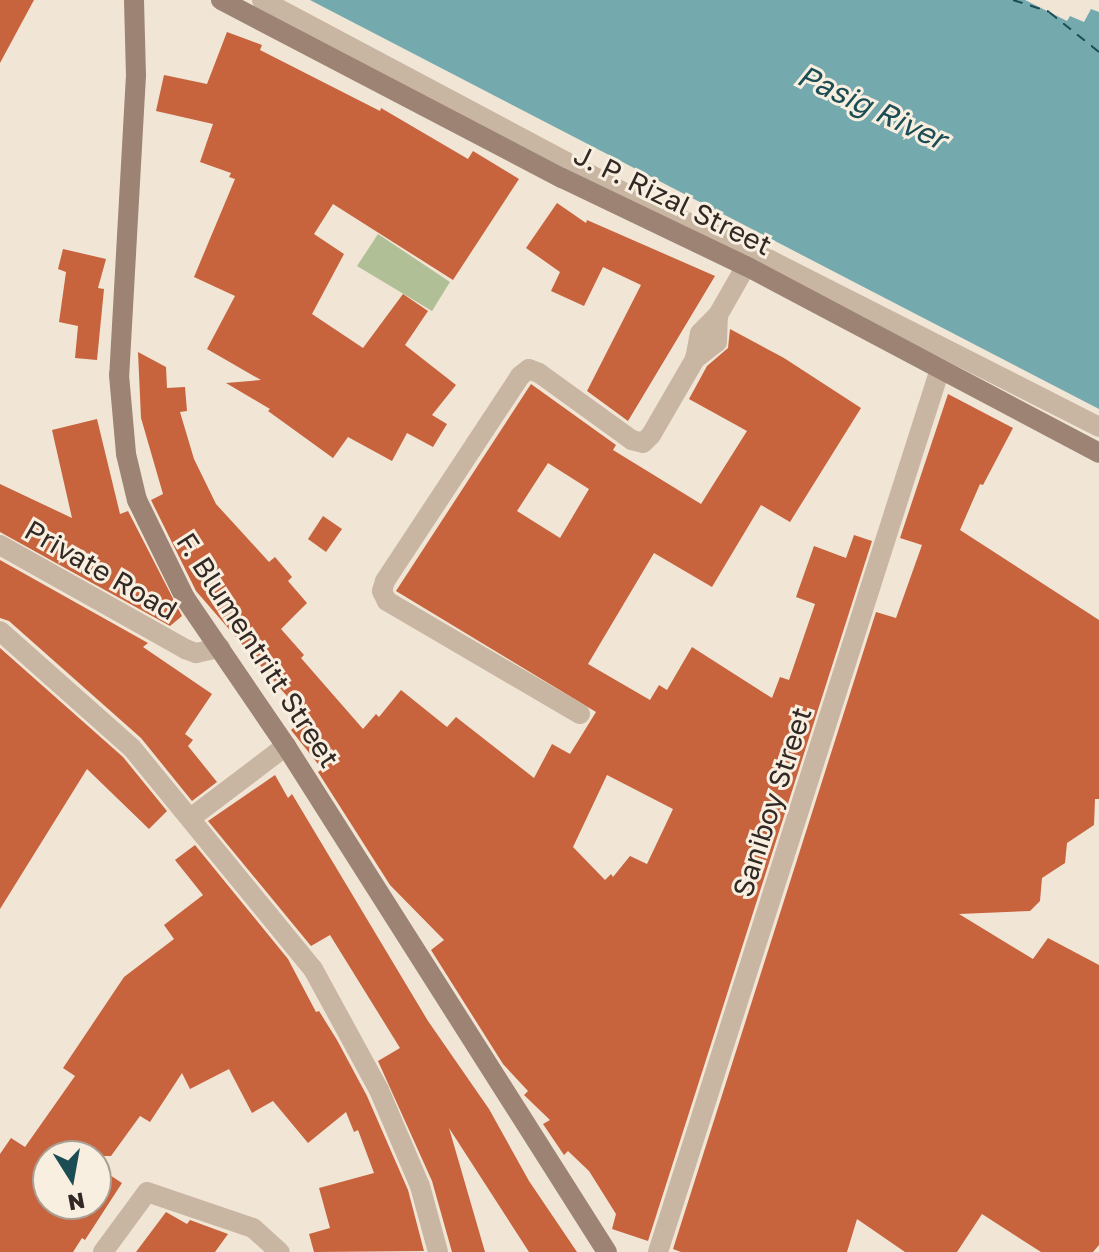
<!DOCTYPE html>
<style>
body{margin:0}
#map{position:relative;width:1099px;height:1252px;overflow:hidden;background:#f1e5d5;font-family:"Golos Text",sans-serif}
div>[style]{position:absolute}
.green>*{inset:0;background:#b0bf96}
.water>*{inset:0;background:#74a9ae}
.ferry>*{height:2px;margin-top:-1px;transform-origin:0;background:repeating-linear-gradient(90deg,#1a4e54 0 10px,transparent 0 18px)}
.building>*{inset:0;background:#c7633d}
.street>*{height:20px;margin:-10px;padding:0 10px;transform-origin:10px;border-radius:10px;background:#c8b5a2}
.secondary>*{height:20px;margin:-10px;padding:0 10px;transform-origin:10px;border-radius:10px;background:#9c8373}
span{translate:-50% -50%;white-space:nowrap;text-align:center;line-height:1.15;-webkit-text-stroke:6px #f9efe1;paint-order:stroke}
.street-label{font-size:28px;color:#332924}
.water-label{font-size:30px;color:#1a4e54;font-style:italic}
.north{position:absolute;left:32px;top:1140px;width:80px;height:80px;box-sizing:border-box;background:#f9efe1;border:2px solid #aaa095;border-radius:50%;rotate:169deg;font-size:22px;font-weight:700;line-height:32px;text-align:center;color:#332924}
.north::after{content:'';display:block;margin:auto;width:28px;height:36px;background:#1a4e54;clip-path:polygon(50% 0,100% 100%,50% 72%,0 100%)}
</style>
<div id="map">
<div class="green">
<i style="clip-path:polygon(378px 234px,450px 282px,432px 311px,357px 266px)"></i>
</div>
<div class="water">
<i style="clip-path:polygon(310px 0,1025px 0,1067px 21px,1070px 16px,1084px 22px,1091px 9px,1099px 12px,1099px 409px)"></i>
</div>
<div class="ferry">
<i style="left:1013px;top:0;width:38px;rotate:18deg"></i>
<i style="left:1049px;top:12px;width:64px;rotate:38.7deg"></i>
</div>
<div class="building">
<i style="clip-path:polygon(0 0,34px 0,0 63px)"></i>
<i style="clip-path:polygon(227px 32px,262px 45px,260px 50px,380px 111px,381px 108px,468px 159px,473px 151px,519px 179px,453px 280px,333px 204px,314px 234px,344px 254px,312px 314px,363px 348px,403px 294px,428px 311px,405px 345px,456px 385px,432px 415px,447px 424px,433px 447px,407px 433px,392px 461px,348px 437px,333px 458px,268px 411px,270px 409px,226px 383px,261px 380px,207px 349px,235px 296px,194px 277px,235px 179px,229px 177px,231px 173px,200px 162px,213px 124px,156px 111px,164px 75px,207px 84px)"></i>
<i style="clip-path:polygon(557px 203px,586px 223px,587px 220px,715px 276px,628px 421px,587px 391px,641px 285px,603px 267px,584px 306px,551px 291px,560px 272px,526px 248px)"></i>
<i style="clip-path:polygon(63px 249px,106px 259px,98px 288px,104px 289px,97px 360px,75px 358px,78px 326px,59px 322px,66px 272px,58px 269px)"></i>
<i style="clip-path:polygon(evenodd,730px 329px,784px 358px,861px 408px,790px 522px,761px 505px,712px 587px,654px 553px,588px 664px,650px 700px,659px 685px,667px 690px,692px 647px,772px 698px,780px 677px,789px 680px,815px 604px,796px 597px,814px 546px,846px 558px,854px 535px,872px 541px,648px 1241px,612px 1229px,616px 1214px,589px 1171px,568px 1151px,564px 1155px,543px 1124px,550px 1120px,524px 1095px,528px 1091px,503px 1064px,431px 950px,444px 940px,390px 885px,318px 772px,322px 769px,291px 730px,305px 717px,196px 591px,151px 500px,163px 494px,141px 418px,138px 352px,166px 367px,167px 388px,185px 387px,187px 411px,180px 412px,194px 459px,216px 504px,269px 562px,275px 557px,292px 577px,288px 581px,307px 603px,281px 629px,304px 655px,301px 658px,363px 729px,376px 714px,379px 717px,401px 690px,447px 727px,456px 717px,534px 778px,552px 744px,570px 754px,596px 712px,396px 591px,531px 384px,616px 445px,613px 450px,701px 504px,747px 431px,689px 399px,707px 366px,728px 348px,730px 329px,548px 463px,589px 489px,560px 538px,517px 511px,548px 463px,730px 329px,607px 775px,673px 809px,647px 864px,630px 856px,613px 877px,611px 874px,605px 880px,573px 847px,607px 775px)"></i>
<i style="clip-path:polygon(948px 394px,1013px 428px,983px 485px,980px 484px,960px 530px,1099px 620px,1099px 799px,1095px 799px,1094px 825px,1067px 843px,1065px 863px,1042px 878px,1040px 901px,1030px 911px,959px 914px,1033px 959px,1048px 938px,1099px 965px,1099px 1245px,1093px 1252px,1041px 1252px,982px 1214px,957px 1252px,905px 1252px,857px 1219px,847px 1252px,681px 1252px,673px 1249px,876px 612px,896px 618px,922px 545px,900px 538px)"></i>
<i style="clip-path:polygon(97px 419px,120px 514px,128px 511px,182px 616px,170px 626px,0 532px,0 484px,72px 518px,52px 430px)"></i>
<i style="clip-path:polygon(323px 516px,342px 529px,326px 552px,308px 539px)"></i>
<i style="clip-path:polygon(0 560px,148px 643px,143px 647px,212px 694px,185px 734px,193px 740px,188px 746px,217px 782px,192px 801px,141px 738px,9px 621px,0 618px)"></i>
<i style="clip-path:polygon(0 648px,123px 757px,167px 811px,149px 829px,87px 769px,0 909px)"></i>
<i style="clip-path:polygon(275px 775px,288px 798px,292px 794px,428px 1021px,489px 1109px,529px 1181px,577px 1252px,529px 1252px,449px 1128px,485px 1252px,452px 1252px,432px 1181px,378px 1061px,400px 1048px,330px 935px,311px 946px,208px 821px)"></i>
<i style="clip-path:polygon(195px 845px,288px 959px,316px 1012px,319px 1011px,337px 1040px,367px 1096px,408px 1190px,424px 1251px,314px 1252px,309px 1234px,330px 1228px,319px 1188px,374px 1173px,358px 1130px,354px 1132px,346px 1112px,308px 1143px,273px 1101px,252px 1113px,229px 1069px,190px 1089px,182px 1073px,150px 1122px,140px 1116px,111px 1156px,48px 1156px,48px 1204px,96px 1204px,96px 1166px,122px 1183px,85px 1240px,82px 1238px,73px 1252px,0 1252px,0 1154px,11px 1138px,25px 1147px,75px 1076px,63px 1068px,124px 977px,174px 939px,164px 925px,203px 895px,175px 860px)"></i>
<i style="clip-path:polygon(166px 1212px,187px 1224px,190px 1220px,228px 1234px,215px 1252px,136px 1252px)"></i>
</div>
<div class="street">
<i style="left:262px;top:0;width:417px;rotate:28deg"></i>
<i style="left:630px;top:196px;width:154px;rotate:24.6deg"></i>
<i style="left:770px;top:260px;width:369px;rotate:26.9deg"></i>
<i style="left:695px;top:359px;width:28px;rotate:-38deg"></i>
<i style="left:717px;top:342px;width:27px;rotate:-88deg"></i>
<i style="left:0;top:545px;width:212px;rotate:29.3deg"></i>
<i style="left:185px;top:649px;width:12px;rotate:20deg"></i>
<i style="left:196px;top:653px;width:25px;rotate:-12deg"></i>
<i style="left:0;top:631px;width:176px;rotate:41.6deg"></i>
<i style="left:132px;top:748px;width:286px;rotate:50.7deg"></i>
<i style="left:313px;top:969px;width:138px;rotate:61.4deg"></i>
<i style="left:379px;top:1090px;width:104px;rotate:66.9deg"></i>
<i style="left:420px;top:1186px;width:68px;rotate:74.7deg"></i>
<i style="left:580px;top:714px;width:224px;rotate:-149.7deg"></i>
<i style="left:387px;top:601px;width:11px;rotate:-117deg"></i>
<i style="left:382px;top:591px;width:10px;rotate:-73deg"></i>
<i style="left:385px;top:581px;width:245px;rotate:-56.6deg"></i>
<i style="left:520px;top:376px;width:11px;rotate:-38deg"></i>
<i style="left:529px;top:369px;width:11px;rotate:22deg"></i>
<i style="left:539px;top:373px;width:115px;rotate:35.8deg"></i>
<i style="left:632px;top:440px;width:11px;rotate:15deg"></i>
<i style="left:643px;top:443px;width:11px;rotate:-45deg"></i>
<i style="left:651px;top:435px;width:88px;rotate:-59.9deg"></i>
<i style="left:695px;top:359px;width:26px;rotate:-79deg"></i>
<i style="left:700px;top:333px;width:25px;rotate:-45deg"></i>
<i style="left:718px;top:315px;width:56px;rotate:-60.3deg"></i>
<i style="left:192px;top:817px;width:118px;rotate:-37.1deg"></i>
<i style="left:103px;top:1252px;width:74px;rotate:-53.7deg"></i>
<i style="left:147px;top:1192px;width:112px;rotate:18.8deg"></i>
<i style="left:253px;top:1228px;width:36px;rotate:42deg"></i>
<i style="left:658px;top:1252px;width:927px;rotate:-72.29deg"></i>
</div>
<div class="secondary">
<i style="left:134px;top:0;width:75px;rotate:88.5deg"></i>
<i style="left:136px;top:75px;width:300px;rotate:93.2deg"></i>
<i style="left:119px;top:375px;width:79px;rotate:84.9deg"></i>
<i style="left:126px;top:454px;width:47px;rotate:76.6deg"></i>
<i style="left:137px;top:500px;width:109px;rotate:63.9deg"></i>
<i style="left:185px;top:598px;width:179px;rotate:55.7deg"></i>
<i style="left:286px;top:746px;width:599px;rotate:57.61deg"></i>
<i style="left:221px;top:0;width:385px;rotate:27.6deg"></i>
<i style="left:562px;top:178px;width:204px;rotate:25.6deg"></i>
<i style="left:746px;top:266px;width:399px;rotate:27.9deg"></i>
</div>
<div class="street-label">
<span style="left:673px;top:200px;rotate:26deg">J. P. Rizal Street</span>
<span style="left:101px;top:570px;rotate:30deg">Private Road</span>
<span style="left:258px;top:650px;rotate:57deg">F. Blumentritt Street</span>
<span style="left:772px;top:802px;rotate:-72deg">Saniboy Street</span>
</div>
<div class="water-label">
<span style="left:872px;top:107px;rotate:25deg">Pasig River</span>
</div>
<div class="north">N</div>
</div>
